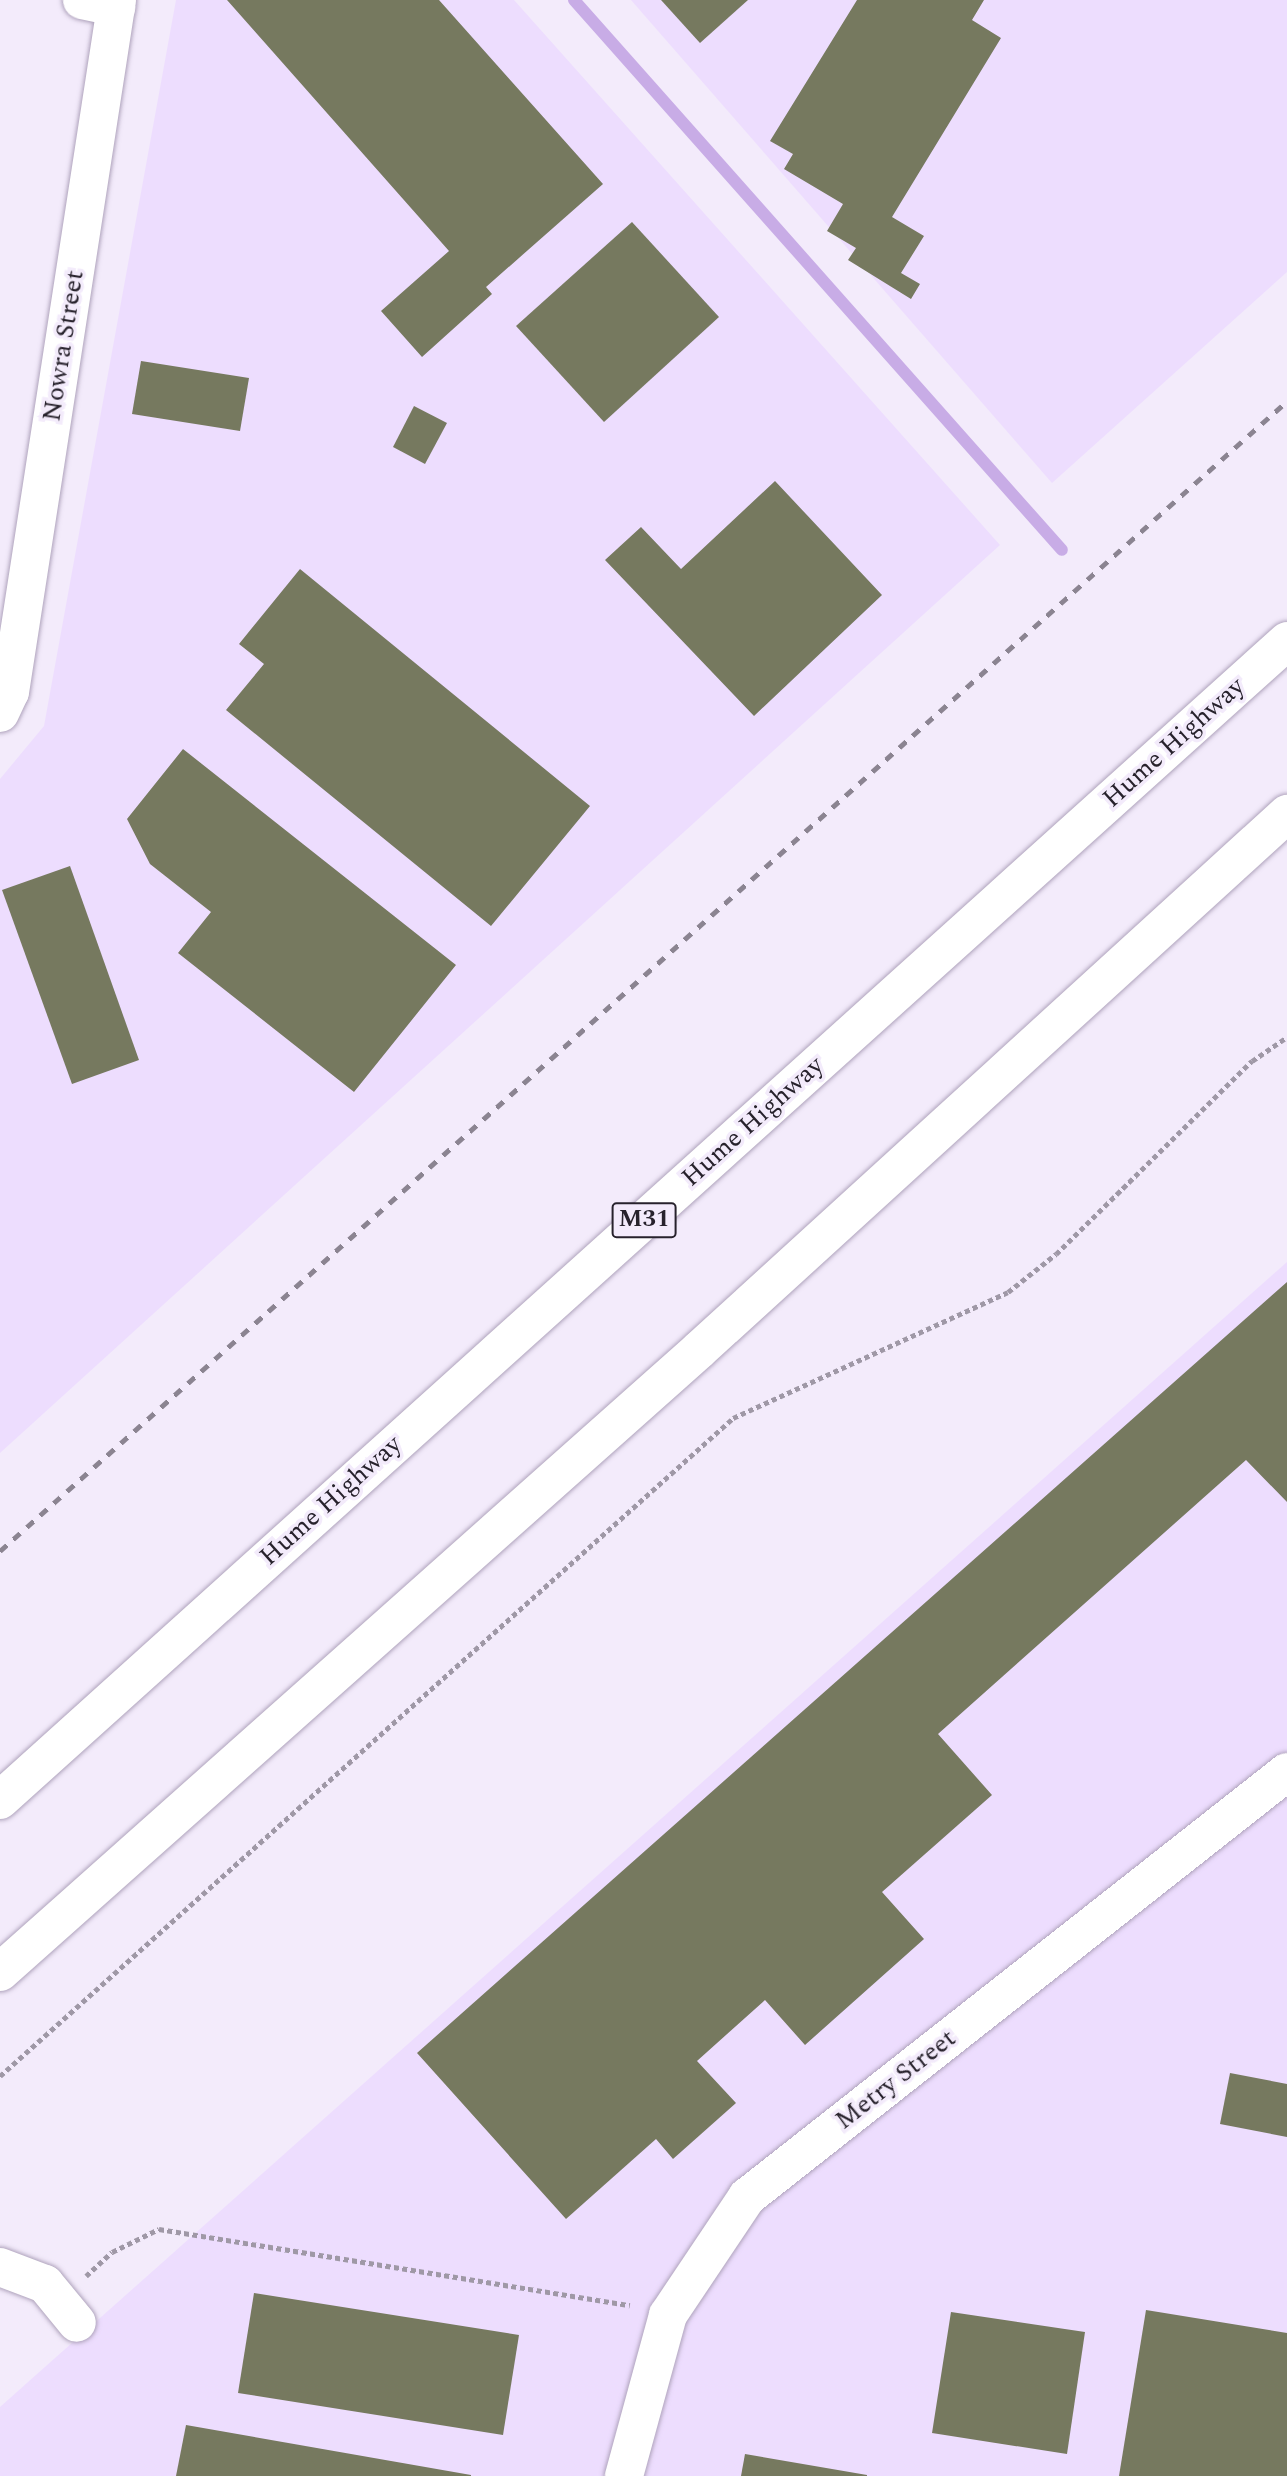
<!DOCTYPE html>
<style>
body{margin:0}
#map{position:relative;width:1287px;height:2476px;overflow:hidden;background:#f3ebfb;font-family:Spectral,serif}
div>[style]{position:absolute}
.built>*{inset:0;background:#edddfe}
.stream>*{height:12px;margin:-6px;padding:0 6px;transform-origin:6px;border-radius:6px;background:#c8ace6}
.building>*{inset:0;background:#76795f}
.path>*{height:4.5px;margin-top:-2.25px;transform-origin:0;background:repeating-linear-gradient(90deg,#9f98a6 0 5px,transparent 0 8.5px)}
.roads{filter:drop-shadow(0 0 2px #afa3bc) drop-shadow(0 0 2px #afa3bc)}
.minor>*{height:38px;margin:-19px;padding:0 19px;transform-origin:19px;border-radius:19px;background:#fff}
.highway>*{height:38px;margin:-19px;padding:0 19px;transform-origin:19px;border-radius:19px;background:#fff}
.rail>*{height:5px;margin-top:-2.5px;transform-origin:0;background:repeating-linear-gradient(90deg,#8b8491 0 9px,transparent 0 18px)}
span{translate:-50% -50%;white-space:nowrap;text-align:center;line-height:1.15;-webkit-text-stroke:7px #f3ebfb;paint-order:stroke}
.shield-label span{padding:2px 5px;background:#f3ebfb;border:2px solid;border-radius:5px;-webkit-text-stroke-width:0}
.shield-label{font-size:24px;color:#27222c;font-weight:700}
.street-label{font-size:26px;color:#27222c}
</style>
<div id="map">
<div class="built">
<i style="clip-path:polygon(176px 0,514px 0,1000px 545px,0 1453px,0 779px,44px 726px)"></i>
<i style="clip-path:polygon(631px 0,1287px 0,1287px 272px,1052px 483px)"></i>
<i style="clip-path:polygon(1287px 1262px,1287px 2476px,0 2476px,0 2407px)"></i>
</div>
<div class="stream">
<i style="left:574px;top:0;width:735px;rotate:48.42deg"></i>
</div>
<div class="building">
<i style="clip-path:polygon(227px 0,439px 0,603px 184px,486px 287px,492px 294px,422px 357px,381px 311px,449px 251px)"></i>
<i style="clip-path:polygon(661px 0,748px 0,700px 43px)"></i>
<i style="clip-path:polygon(857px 0,984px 0,972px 20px,1001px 38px,892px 217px,924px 236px,901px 273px,920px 284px,911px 299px,848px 260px,856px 248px,827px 231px,843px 204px,784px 169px,793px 154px,770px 141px)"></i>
<i style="clip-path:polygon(632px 222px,719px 317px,604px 422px,516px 326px)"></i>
<i style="clip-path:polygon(141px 361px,249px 378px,240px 431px,132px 414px)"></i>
<i style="clip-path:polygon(414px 406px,447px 423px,425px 464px,393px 447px)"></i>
<i style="clip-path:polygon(775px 481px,882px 595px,754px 716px,605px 560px,641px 527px,681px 569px)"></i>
<i style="clip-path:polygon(300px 569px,590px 806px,491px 926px,226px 710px,264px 664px,239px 644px)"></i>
<i style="clip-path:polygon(183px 749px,456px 965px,354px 1092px,178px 953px,211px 912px,150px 864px,127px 819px)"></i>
<i style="clip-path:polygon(70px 866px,139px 1060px,72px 1084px,2px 890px)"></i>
<i style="clip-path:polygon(1287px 1282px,1287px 1502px,1246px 1460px,938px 1734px,992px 1795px,882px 1892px,924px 1939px,805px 2045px,765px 2000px,697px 2061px,736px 2103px,673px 2159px,656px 2139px,566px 2219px,417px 2053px)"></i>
<i style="clip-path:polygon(1230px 2073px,1287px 2084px,1287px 2137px,1220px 2124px)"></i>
<i style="clip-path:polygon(254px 2293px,519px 2335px,503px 2435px,238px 2393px)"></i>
<i style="clip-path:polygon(1146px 2310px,1287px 2333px,1287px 2476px,1119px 2476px)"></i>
<i style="clip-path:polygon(951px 2312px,1085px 2332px,1067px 2454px,932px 2433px)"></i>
<i style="clip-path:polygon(186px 2425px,471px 2475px,471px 2476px,176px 2476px)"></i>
<i style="clip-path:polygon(745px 2454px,867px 2475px,867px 2476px,741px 2476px)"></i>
</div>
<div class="path">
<i style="left:0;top:2076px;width:985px;rotate:-41.91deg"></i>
<i style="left:733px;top:1418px;width:302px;rotate:-24.6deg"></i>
<i style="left:1008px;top:1292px;width:61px;rotate:-38.4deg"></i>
<i style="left:1056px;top:1254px;width:275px;rotate:-44.6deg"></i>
<i style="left:1252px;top:1061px;width:42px;rotate:-34.4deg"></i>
<i style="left:86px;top:2276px;width:35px;rotate:-43deg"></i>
<i style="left:112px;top:2252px;width:52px;rotate:-26.1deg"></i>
<i style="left:159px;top:2229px;width:477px;rotate:9.2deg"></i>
</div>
<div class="roads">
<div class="minor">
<i style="left:82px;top:0;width:35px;rotate:12deg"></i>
<i style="left:0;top:713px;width:23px;rotate:-65deg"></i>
<i style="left:10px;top:692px;width:700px;rotate:-81.21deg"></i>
<i style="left:0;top:2267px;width:48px;rotate:20.7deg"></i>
<i style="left:45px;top:2284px;width:50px;rotate:50.6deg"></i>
<i style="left:624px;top:2476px;width:167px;rotate:-74.7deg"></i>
<i style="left:668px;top:2315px;width:142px;rotate:-56.2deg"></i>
<i style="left:747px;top:2197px;width:687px;rotate:-38.2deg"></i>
</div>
<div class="highway">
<i style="left:0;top:1800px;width:1732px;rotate:-42deg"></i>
<i style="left:0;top:1972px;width:936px;rotate:-41.66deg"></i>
<i style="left:699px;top:1350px;width:796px;rotate:-42.35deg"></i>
</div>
</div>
<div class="rail">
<i style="left:0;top:1551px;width:1726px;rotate:-41.78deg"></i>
</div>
<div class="shield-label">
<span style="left:644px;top:1220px">M31</span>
</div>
<div class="street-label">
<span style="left:64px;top:346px;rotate:-81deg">Nowra Street</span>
<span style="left:1174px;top:743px;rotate:-42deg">Hume Highway</span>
<span style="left:753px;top:1122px;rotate:-42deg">Hume Highway</span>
<span style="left:331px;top:1501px;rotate:-42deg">Hume Highway</span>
<span style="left:896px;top:2080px;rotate:-38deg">Metry Street</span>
</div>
</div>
